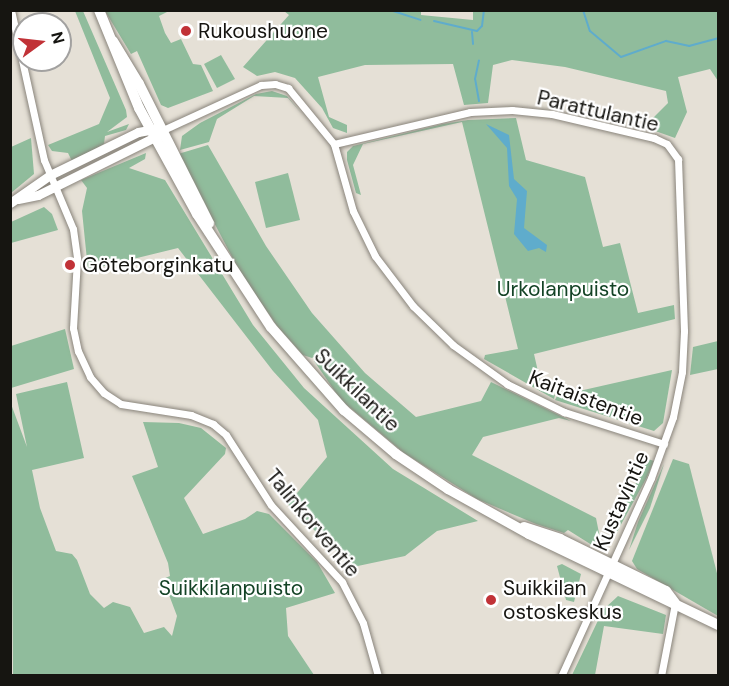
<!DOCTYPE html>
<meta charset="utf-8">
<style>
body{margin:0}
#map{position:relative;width:729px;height:686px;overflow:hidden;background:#e5e0d6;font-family:"DM Sans",sans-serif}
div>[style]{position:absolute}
.green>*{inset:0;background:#90bc9c}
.water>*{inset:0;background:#5faccc}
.stream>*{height:2px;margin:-1px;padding:0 1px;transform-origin:1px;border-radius:1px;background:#5faccc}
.roads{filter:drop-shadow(0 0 2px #89847b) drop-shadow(0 0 2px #89847b)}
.minor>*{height:7px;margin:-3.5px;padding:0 3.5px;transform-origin:3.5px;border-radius:3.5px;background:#fff}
.tertiary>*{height:9px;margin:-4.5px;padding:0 4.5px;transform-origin:4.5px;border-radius:4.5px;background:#fff}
.secondary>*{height:10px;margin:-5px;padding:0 5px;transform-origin:5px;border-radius:5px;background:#fff}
.dots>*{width:16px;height:16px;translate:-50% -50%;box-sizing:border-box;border:3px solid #fff;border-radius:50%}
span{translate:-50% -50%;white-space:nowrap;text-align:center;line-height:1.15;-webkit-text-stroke:4.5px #fff;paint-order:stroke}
.poi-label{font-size:21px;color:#161511}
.left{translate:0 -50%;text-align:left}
.street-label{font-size:21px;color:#161511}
.park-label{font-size:21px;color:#144326}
.frame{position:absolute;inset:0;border:12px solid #161511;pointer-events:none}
.north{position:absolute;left:12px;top:12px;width:60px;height:60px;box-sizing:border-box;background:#fff;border:2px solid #a2a1a0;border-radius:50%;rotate:75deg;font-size:16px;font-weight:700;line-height:24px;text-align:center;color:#161511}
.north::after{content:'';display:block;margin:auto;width:21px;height:27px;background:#c13237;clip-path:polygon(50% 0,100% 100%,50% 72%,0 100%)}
</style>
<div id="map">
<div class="green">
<i style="clip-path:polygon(75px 11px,83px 11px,126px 110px,127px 117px,107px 132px,129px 124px,126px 130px,105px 136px,104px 144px,73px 163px,68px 153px,52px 151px,48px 145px,99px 124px,110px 98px)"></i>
<i style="clip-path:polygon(105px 11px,169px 11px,159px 16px,165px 33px,171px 43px,181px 39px,193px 64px,201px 65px,213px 91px,168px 108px,161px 105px,137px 51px,131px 54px)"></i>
<i style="clip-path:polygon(473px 11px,718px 11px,718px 81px,710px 69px,678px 77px,687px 112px,675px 138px,644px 127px,668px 103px,666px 91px,565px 67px,512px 60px,493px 65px,488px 103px,464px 105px,453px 64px,365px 65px,318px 77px,329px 117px,347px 125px,347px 133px,333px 128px,322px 108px,295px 78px,275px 72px,257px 76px,243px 67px,289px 15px,284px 11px,421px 11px,421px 15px,473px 20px)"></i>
<i style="clip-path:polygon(221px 55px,235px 79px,217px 88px,204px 64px)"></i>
<i style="clip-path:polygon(272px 91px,287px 96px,302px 114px,288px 98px,254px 96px,217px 119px,209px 142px,180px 150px,182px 136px,200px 123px,256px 94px)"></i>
<i style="clip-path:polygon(516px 118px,526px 160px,585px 177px,603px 247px,620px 243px,638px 313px,674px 305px,675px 319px,534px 354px,542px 389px,555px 395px,554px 399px,484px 359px,485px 355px,518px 349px,462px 122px,363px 144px,353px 165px,361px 195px,356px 193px,347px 160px,347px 152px,353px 146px,443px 124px,468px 120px)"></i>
<i style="clip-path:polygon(31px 138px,34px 174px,11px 193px,11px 147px)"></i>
<i style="clip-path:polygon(208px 145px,266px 246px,312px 313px,365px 373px,416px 417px,481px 401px,491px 382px,571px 421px,559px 418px,483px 437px,472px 455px,596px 518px,601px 543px,595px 547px,568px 530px,564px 533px,536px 524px,477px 499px,404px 453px,341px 400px,314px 361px,327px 348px,312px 358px,303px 355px,277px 326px,240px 272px,178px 154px)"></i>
<i style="clip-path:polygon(146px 153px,145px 159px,129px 168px,165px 180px,253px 325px,304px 388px,393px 469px,478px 521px,437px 531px,405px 556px,353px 567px,293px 510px,288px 504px,327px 457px,318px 420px,273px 371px,178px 248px,88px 270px,82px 211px,87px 188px,81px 180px)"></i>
<i style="clip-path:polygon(288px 173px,300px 220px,266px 228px,255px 182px)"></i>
<i style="clip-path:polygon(44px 207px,52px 214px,58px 230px,11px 243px,11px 222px)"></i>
<i style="clip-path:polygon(65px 329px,74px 369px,11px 388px,11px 346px)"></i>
<i style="clip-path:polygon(718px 341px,718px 369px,690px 375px,693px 347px)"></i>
<i style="clip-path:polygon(672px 370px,663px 423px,654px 431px,555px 400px,557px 396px)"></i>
<i style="clip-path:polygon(67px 382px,84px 458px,32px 470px,40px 508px,56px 551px,72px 554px,77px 560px,90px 594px,104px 608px,113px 602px,130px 607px,144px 633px,164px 627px,172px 636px,177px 616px,163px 579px,170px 576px,168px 563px,132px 476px,158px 467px,143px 422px,179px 423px,201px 428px,226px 448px,225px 454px,184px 498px,203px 534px,245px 519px,257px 511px,269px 514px,317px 562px,335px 593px,286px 608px,288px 636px,314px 675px,13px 675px,11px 404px,27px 447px,16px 394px)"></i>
<i style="clip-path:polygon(648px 459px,654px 461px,647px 477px,612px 541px,608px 539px)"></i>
<i style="clip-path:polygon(673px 459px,689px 464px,718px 577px,718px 616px,637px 569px,632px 561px)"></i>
<i style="clip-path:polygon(664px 464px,650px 508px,629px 550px,638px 522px)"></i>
<i style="clip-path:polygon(562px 564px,581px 574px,574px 602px,566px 600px,557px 566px)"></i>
<i style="clip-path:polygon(618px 596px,666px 615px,663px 634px,604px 626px,595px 675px,572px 675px,603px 610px)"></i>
</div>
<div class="water">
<i style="clip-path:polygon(486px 124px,509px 135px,514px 179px,527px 191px,524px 228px,547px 245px,546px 252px,539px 248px,528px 251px,514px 234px,517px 199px,509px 186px,507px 148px)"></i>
</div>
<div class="stream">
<i style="left:390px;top:10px;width:32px;rotate:18deg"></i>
<i style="left:583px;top:10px;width:22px;rotate:72deg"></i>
<i style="left:590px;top:31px;width:40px;rotate:40deg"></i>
<i style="left:621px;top:57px;width:48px;rotate:-19.6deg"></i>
<i style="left:666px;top:41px;width:24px;rotate:12deg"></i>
<i style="left:689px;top:46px;width:30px;rotate:-15deg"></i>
<i style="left:434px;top:21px;width:44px;rotate:13.1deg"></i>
<i style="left:477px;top:31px;width:7px;rotate:-45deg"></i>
<i style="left:482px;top:26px;width:16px;rotate:-83deg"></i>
<i style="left:472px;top:32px;width:12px;rotate:85deg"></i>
<i style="left:479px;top:101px;width:22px;rotate:-100deg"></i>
<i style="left:475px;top:79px;width:19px;rotate:-78deg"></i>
</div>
<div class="roads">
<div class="minor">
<i style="left:11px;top:10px;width:154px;rotate:77.6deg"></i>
<i style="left:44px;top:160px;width:75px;rotate:67.2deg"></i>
<i style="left:73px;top:229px;width:30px;rotate:82deg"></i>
<i style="left:77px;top:259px;width:69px;rotate:93.3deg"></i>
<i style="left:73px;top:328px;width:24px;rotate:78deg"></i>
<i style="left:78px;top:351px;width:29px;rotate:65deg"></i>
<i style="left:90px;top:377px;width:21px;rotate:49deg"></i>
<i style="left:104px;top:393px;width:20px;rotate:33deg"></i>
<i style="left:121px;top:404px;width:71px;rotate:8.9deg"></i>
<i style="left:191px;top:415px;width:24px;rotate:22deg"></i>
<i style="left:213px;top:424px;width:17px;rotate:40deg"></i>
<i style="left:226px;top:435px;width:83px;rotate:57.3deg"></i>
<i style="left:271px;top:505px;width:105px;rotate:47.3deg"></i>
<i style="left:342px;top:582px;width:46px;rotate:62.9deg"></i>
<i style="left:363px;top:623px;width:55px;rotate:74.2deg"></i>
<i style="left:163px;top:130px;width:108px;rotate:-24.7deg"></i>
<i style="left:261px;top:85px;width:14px;rotate:-4deg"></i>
<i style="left:275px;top:84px;width:14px;rotate:17deg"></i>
<i style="left:288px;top:88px;width:72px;rotate:50.6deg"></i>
<i style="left:334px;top:144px;width:70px;rotate:74.2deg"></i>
<i style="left:353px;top:211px;width:50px;rotate:63.9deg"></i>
<i style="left:375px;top:256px;width:63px;rotate:52.8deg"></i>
<i style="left:413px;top:306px;width:56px;rotate:44.3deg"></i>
<i style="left:453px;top:345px;width:67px;rotate:35.8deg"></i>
<i style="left:507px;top:384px;width:64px;rotate:26.2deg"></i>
<i style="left:564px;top:412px;width:105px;rotate:17.7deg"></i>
<i style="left:334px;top:144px;width:140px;rotate:-13.2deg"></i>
<i style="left:470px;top:112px;width:42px;rotate:-2.7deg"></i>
<i style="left:512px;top:110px;width:40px;rotate:5.7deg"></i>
<i style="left:552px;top:114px;width:105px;rotate:13.2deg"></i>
<i style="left:654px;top:138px;width:14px;rotate:25deg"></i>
<i style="left:667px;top:144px;width:19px;rotate:54deg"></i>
<i style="left:678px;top:159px;width:172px;rotate:88deg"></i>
<i style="left:684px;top:331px;width:41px;rotate:92.8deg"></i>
<i style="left:682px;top:372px;width:46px;rotate:101.3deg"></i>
<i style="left:673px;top:417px;width:65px;rotate:109.8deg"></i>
<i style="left:651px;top:478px;width:217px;rotate:114.4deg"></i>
<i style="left:661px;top:676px;width:74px;rotate:-79.1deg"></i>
</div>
<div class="tertiary">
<i style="left:18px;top:199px;width:20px;rotate:-11deg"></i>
<i style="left:38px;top:195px;width:135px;rotate:-26.4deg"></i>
<i style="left:10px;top:203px;width:49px;rotate:-35deg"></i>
<i style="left:50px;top:175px;width:98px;rotate:-26deg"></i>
<i style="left:138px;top:132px;width:17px;rotate:-10deg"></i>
</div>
<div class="secondary">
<i style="left:99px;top:10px;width:106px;rotate:67.8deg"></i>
<i style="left:139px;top:108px;width:121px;rotate:61.3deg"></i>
<i style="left:197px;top:214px;width:135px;rotate:56.8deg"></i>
<i style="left:271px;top:327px;width:111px;rotate:48.7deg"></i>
<i style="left:344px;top:410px;width:68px;rotate:40.2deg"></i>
<i style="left:396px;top:454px;width:63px;rotate:33.9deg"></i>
<i style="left:448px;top:489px;width:93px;rotate:29.1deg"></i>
<i style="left:529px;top:534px;width:210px;rotate:25.7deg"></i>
<i style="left:113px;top:41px;width:50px;rotate:58.8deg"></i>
<i style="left:139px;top:84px;width:156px;rotate:63.3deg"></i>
<i style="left:524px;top:527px;width:38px;rotate:18deg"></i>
<i style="left:560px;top:539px;width:118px;rotate:26.1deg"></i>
<i style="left:666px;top:591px;width:15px;rotate:53deg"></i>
</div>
</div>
<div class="dots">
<i style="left:186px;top:31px;background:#c13237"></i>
<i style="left:70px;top:265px;background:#c13237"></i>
<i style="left:491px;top:600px;background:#c13237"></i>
</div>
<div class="poi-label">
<span class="left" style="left:198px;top:31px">Rukoushuone</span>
<span class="left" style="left:82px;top:265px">Göteborginkatu</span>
<span class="left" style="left:503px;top:600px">Suikkilan<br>ostoskeskus</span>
</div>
<div class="street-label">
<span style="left:598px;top:111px;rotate:13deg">Parattulantie</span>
<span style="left:357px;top:390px;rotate:44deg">Suikkilantie</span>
<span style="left:586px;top:398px;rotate:21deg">Kaitaistentie</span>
<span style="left:621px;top:501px;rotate:-66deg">Kustavintie</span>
<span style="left:313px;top:523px;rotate:50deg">Talinkorventie</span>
</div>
<div class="park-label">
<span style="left:563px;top:289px">Urkolanpuisto</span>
<span style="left:231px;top:588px">Suikkilanpuisto</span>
</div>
<div class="frame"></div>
<div class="north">N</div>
</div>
